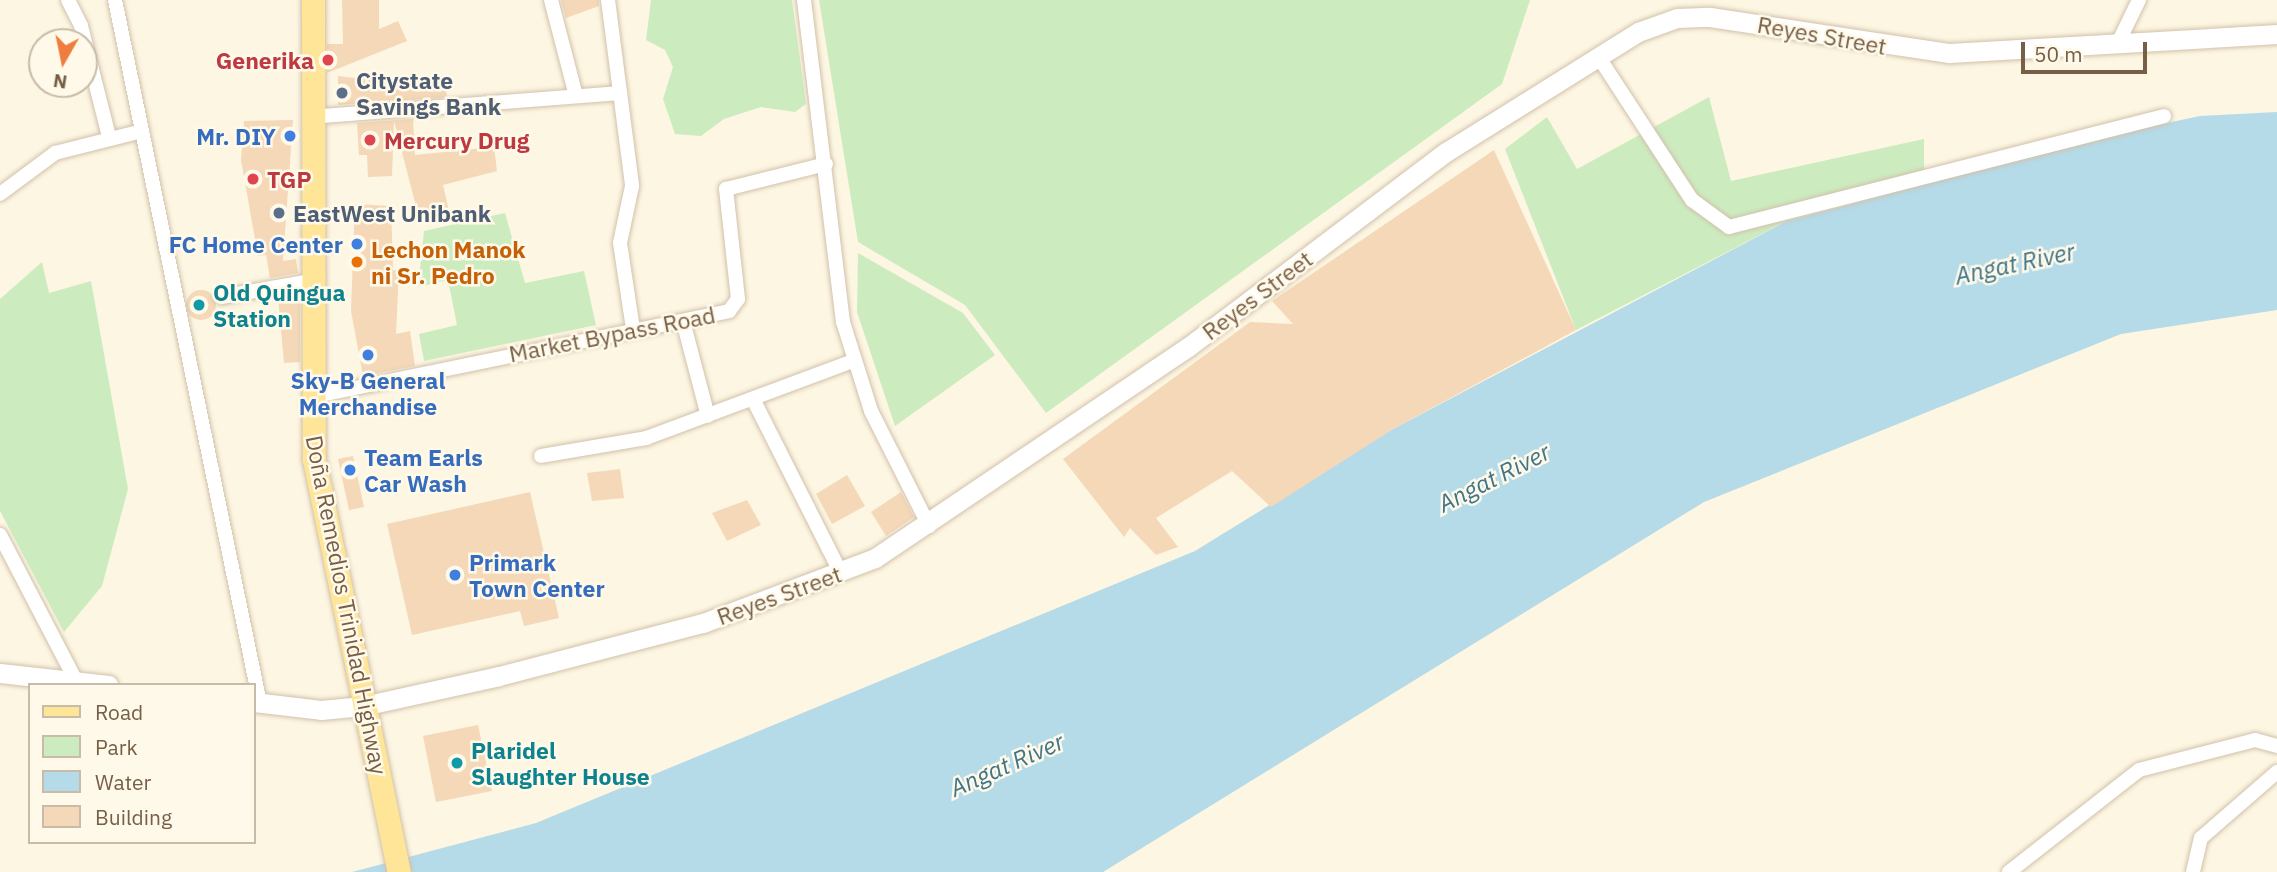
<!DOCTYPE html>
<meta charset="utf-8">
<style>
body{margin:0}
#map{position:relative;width:2277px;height:872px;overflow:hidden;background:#fdf6e2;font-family:"IBM Plex Sans",sans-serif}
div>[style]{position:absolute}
.green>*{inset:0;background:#ccecc0}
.water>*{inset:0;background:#b5dae8}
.building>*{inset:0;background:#f4d8b8}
.round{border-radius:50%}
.roads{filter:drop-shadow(0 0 2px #d1c1ab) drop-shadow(0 0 2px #d1c1ab)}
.minor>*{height:14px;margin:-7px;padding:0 7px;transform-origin:7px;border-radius:7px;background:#fff}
.tertiary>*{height:19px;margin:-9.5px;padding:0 9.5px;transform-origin:9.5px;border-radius:9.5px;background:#fff}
.primary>*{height:23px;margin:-11.5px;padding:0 11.5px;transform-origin:11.5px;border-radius:11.5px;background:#ffe597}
.dots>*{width:19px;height:19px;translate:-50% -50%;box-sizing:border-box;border:4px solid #fff9e9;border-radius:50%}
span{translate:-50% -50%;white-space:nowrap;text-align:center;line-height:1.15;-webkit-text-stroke:5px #fff9e9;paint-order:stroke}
.street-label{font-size:23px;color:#765e47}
.health-label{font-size:23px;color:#be3a42;font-weight:700}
.right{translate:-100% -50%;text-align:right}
.left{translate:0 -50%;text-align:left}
.service-label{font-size:23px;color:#4e5e75;font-weight:700}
.shop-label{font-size:23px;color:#366cbe;font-weight:700}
.food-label{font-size:23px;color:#c56008;font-weight:700}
.culture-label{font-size:23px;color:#0d838f;font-weight:700}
.water-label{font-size:24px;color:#3f758b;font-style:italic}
.legend{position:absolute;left:28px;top:683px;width:228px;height:161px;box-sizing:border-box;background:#fff9e9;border:2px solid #c8bba8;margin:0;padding:9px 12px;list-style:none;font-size:21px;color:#765e47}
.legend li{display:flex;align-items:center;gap:14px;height:35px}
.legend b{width:35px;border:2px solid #c8bba8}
.north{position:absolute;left:28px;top:28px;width:70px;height:70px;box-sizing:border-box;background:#fff9e9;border:2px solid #c8bba8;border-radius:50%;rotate:189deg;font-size:19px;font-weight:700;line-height:28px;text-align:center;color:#765e47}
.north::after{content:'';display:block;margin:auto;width:24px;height:32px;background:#ef7d40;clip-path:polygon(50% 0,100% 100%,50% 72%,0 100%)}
.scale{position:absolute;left:2021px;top:42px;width:126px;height:32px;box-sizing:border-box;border:4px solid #765e47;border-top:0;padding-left:9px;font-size:21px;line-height:24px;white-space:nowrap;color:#765e47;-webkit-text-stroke:5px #fff9e9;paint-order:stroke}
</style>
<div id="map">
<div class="green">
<i style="clip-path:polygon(651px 0,792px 0,806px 104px,795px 112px,761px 107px,724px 119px,701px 136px,675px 134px,663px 99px,673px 67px,665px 50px,646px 40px)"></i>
<i style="clip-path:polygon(819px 0,1530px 0,1502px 84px,1046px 413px,965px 305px,858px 242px)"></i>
<i style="clip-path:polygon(1709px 97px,1731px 181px,1924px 139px,1924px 181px,1787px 221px,1576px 330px,1505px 149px,1547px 117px,1577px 169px)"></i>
<i style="clip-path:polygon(505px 213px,525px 283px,584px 271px,596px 325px,424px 361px,419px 334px,457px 325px,448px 280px,418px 287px,424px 231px)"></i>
<i style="clip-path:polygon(858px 253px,963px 313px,995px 355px,895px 426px,857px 312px)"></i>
<i style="clip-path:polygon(42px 262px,49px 293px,91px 281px,128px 489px,102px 586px,64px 632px,0 511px,0 299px)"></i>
</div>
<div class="water">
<i style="clip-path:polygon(2277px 112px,2277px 310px,2121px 334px,1704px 502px,1103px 872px,352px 872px,536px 823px,1195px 551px,1393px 429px,1787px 221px,2101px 137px,2200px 116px)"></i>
</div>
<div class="building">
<i style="clip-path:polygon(342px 0,379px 0,379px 29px,398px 21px,407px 41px,327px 73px,327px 44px,343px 44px)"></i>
<i style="clip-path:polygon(561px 0,599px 0,599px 6px,566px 18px)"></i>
<i style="clip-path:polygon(338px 76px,399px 83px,445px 77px,447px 97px,338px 105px)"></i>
<i style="clip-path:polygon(413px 119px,415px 155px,494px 147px,497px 171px,443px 185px,450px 215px,420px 222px,394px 121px,392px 176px,368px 177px,367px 155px,359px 155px,357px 123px)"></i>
<i style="clip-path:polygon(293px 120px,283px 261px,296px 259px,298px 273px,270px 278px,266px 255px,258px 256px,241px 160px,244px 121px)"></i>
<i style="clip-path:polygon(1494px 150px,1576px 330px,1393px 429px,1271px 507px,1232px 471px,1156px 518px,1178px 547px,1156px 555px,1130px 528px,1124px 537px,1063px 459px,1250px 322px,1293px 324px,1272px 301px)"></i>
<i style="clip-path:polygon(355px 204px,391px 206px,393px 270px,399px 270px,396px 334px,410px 331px,415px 366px,363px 376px,351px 311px)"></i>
<i class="round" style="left:186px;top:290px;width:30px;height:30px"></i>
<i style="clip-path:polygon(300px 293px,300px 362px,284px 363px,278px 297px)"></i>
<i style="clip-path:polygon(353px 456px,364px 507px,349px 510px,338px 459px)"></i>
<i style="clip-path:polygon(620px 469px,624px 498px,592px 501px,587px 473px)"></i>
<i style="clip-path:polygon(847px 475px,865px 506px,832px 524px,816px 494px)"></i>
<i style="clip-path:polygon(530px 492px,559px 618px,524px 626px,520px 611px,412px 635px,387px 524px)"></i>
<i style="clip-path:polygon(901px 492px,914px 517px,886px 536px,871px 512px)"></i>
<i style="clip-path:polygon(747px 500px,761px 525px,727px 541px,712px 513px)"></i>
<i style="clip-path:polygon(478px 725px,492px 791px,436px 802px,423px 736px)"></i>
</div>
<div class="roads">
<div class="minor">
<i style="left:68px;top:0;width:29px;rotate:63deg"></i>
<i style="left:81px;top:26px;width:114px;rotate:75.8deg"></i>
<i style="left:115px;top:0;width:718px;rotate:78.35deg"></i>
<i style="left:551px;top:0;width:99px;rotate:75.4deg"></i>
<i style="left:608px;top:0;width:188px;rotate:82.6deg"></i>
<i style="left:632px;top:186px;width:58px;rotate:101.9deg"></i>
<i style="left:620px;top:243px;width:87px;rotate:81.4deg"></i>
<i style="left:804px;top:0;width:324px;rotate:83.1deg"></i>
<i style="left:843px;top:322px;width:93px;rotate:72.5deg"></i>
<i style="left:871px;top:411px;width:129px;rotate:63.2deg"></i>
<i style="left:2119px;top:41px;width:46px;rotate:-64deg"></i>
<i style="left:1598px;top:56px;width:172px;rotate:56.9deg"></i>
<i style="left:1692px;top:200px;width:46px;rotate:36.1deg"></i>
<i style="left:1729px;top:227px;width:449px;rotate:-14.3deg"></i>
<i style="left:310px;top:117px;width:311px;rotate:-4.4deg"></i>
<i style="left:0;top:194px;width:69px;rotate:-36.7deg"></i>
<i style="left:55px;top:153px;width:90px;rotate:-14.2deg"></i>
<i style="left:221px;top:297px;width:90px;rotate:-10.2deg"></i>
<i style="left:683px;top:321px;width:98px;rotate:75.3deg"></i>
<i style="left:311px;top:397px;width:427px;rotate:-11.6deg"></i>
<i style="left:729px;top:311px;width:15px;rotate:-53deg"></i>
<i style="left:738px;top:299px;width:111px;rotate:-96.2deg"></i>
<i style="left:726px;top:189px;width:103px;rotate:-14deg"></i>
<i style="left:754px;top:401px;width:193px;rotate:63.2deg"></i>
<i style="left:541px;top:456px;width:107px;rotate:-9.7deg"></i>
<i style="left:646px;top:438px;width:221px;rotate:-20.4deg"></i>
<i style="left:0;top:535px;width:165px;rotate:62.5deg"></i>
<i style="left:2009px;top:872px;width:165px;rotate:-38.1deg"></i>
<i style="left:2139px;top:770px;width:120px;rotate:-14.5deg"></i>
<i style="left:2255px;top:740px;width:23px;rotate:15deg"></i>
<i style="left:2193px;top:872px;width:35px;rotate:-77deg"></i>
<i style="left:2201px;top:838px;width:101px;rotate:-41deg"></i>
</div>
<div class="tertiary">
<i style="left:0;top:673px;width:109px;rotate:6.3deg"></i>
<i style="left:254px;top:702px;width:67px;rotate:6.8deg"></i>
<i style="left:321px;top:710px;width:42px;rotate:-5.4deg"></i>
<i style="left:363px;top:706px;width:139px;rotate:-12.4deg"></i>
<i style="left:499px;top:676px;width:211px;rotate:-14.6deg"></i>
<i style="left:703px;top:623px;width:184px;rotate:-20.7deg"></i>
<i style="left:875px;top:558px;width:377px;rotate:-34deg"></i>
<i style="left:1188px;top:347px;width:323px;rotate:-37.1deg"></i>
<i style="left:1446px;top:152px;width:226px;rotate:-32deg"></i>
<i style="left:1638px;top:32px;width:41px;rotate:-19.7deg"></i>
<i style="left:1677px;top:18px;width:33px;rotate:-2deg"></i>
<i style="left:1710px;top:17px;width:242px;rotate:8.6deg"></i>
<i style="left:1949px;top:53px;width:329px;rotate:-3.3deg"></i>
</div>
<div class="primary">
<i style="left:313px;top:0;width:459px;rotate:89.9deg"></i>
<i style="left:314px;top:459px;width:422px;rotate:78.4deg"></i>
</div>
</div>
<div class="dots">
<i style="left:328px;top:60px;background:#e0444e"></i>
<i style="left:342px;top:93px;background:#5c6f8a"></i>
<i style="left:290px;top:136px;background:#3f7fe0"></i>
<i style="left:370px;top:140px;background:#e0444e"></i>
<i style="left:253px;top:179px;background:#e0444e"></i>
<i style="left:279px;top:213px;background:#5c6f8a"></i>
<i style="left:357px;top:244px;background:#3f7fe0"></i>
<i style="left:357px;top:262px;background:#e8710a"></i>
<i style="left:199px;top:305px;background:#0f9aa8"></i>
<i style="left:368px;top:355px;background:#3f7fe0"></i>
<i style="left:350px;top:470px;background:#3f7fe0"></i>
<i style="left:455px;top:575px;background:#3f7fe0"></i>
<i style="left:457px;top:763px;background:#0f9aa8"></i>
</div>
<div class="street-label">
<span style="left:1822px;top:35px;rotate:10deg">Reyes Street</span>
<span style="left:1257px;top:295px;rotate:-37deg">Reyes Street</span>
<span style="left:612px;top:334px;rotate:-11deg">Market Bypass Road</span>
<span style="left:779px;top:595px;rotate:-20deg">Reyes Street</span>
<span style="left:347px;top:605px;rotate:79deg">Doña Remedios Trinidad Highway</span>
</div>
<div class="health-label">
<span class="right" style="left:314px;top:60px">Generika</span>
<span class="left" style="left:384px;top:140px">Mercury Drug</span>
<span class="left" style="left:267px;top:179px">TGP</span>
</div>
<div class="service-label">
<span class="left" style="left:356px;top:93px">Citystate<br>Savings Bank</span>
<span class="left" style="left:293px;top:213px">EastWest Unibank</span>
</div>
<div class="shop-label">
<span class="right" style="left:276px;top:136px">Mr. DIY</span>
<span class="right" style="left:343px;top:244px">FC Home Center</span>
<span style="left:368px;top:393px">Sky-B General<br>Merchandise</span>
<span class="left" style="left:364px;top:470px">Team Earls<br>Car Wash</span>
<span class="left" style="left:469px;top:575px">Primark<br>Town Center</span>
</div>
<div class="food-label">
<span class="left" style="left:371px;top:262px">Lechon Manok<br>ni Sr. Pedro</span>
</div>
<div class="culture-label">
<span class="left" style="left:213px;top:305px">Old Quingua<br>Station</span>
<span class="left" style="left:471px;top:763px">Plaridel<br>Slaughter House</span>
</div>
<div class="water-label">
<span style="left:2015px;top:264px;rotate:-12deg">Angat River</span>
<span style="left:1494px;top:478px;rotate:-27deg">Angat River</span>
<span style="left:1007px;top:765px;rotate:-24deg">Angat River</span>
</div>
<ul class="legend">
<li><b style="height:9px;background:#ffe597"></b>Road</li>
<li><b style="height:19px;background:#ccecc0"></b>Park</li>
<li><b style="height:19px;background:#b5dae8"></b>Water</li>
<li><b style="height:19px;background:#f4d8b8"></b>Building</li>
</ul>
<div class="north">N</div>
<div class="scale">50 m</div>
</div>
